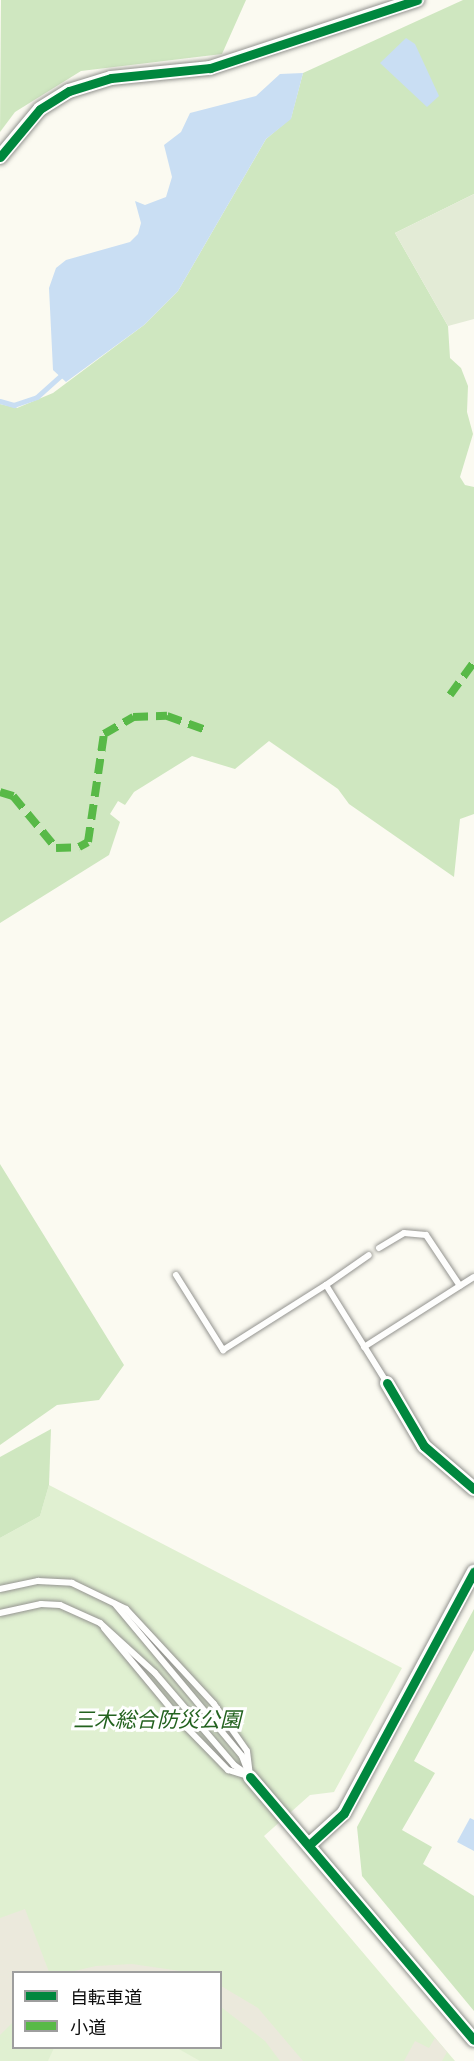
<!DOCTYPE html>
<meta charset="utf-8">
<style>
body{margin:0}
#map{position:relative;width:474px;height:2061px;overflow:hidden;background:#fbfaf1;font-family:"Roboto Serif","Noto Sans JP",serif}
div>[style]{position:absolute}
.green>*{inset:0;background:#e0f0d1}
.forest>*{inset:0;background:#cfe7c0}
.cemetery>*{inset:0;background:#e3ebd6}
.pitch>*{inset:0;background:#eaf4db}
.plaza>*{inset:0;background:#ebe9dc}
.water>*{inset:0;background:#c9def3}
.stream>*{height:4.5px;margin:-2.25px;padding:0 2.25px;transform-origin:2.25px;border-radius:2.25px;background:#c9def3}
.roads{filter:drop-shadow(0 0 2px #949490) drop-shadow(0 0 2px #949490)}
.service>*{height:6px;margin:-3px;padding:0 3px;transform-origin:3px;border-radius:3px;background:#fefefd}
.tertiary>*{height:14px;margin:-7px;padding:0 7px;transform-origin:7px;border-radius:7px;background:#fefefd}
.quiet>*{height:8px;margin-top:-4px;transform-origin:0;background:repeating-linear-gradient(90deg,#58b947 0 15px,transparent 0 23px)}
.cycleway>*{height:9px;margin:-4.5px;padding:0 4.5px;transform-origin:4.5px;border-radius:4.5px;background:#00873e}
span{translate:-50% -50%;white-space:nowrap;text-align:center;line-height:1.15;-webkit-text-stroke:6px #fff;paint-order:stroke}
.park-label{font-size:21px;color:#23621f;font-style:italic}
.legend{position:absolute;left:12px;top:1971px;width:210px;height:78px;box-sizing:border-box;background:#fff;border:2px solid #9e9e9e;margin:0;padding:8px 10px;list-style:none;font-size:18px;color:#0d0d0d}
.legend li{display:flex;align-items:center;gap:12px;height:30px}
.legend b{width:30px;border:2px solid #9e9e9e}
</style>
<div id="map">
<div class="green">
<i style="clip-path:polygon(evenodd,49px 1485px,402px 1668px,334px 1792px,310px 1795px,264px 1836px,455px 2061px,0 2061px,0 1538px,40px 1516px,49px 1485px,14px 1972px,220px 1972px,220px 2048px,14px 2048px,14px 1972px)"></i>
</div>
<div class="forest">
<i style="clip-path:polygon(246px 0,222px 54px,81px 71px,15px 112px,0 132px,1px 0)"></i>
<i style="clip-path:polygon(463px 0,474px 0,474px 194px,395px 233px,448px 326px,450px 358px,461px 368px,468px 386px,467px 412px,473px 434px,460px 477px,465px 485px,474px 487px,474px 814px,460px 819px,454px 877px,349px 804px,338px 789px,269px 741px,235px 769px,192px 756px,134px 792px,125px 805px,118px 801px,110px 814px,120px 822px,109px 855px,0 923px,0 404px,17px 408px,53px 393px,144px 325px,178px 291px,266px 139px,291px 118px,303px 73px)"></i>
<i style="clip-path:polygon(0 1164px,124px 1365px,99px 1400px,57px 1405px,0 1445px)"></i>
<i style="clip-path:polygon(51px 1429px,49px 1485px,40px 1516px,0 1538px,0 1457px)"></i>
<i style="clip-path:polygon(474px 1609px,474px 1650px,414px 1761px,435px 1773px,402px 1830px,432px 1847px,423px 1864px,474px 1896px,474px 2011px,362px 1876px,357px 1827px)"></i>
</div>
<div class="cemetery">
<i style="clip-path:polygon(474px 194px,474px 319px,448px 326px,395px 233px)"></i>
</div>
<div class="pitch">
<i style="clip-path:polygon(54px 2048px,177px 2048px,200px 2061px,48px 2061px)"></i>
</div>
<div class="plaza">
<i style="clip-path:polygon(25px 1909px,49px 1972px,14px 1972px,13px 2022px,0 2035px,0 1918px)"></i>
<i style="clip-path:polygon(132px 1964px,187px 1972px,70px 1972px,96px 1966px)"></i>
<i style="clip-path:polygon(221px 1986px,258px 2008px,303px 2061px,280px 2061px,265px 2041px,221px 2007px)"></i>
<i style="clip-path:polygon(435px 2038px,447px 2052px,442px 2061px,404px 2061px,415px 2041px,429px 2048px)"></i>
</div>
<div class="water">
<i style="clip-path:polygon(406px 38px,415px 44px,439px 96px,427px 107px,380px 63px)"></i>
<i style="clip-path:polygon(303px 73px,291px 119px,266px 139px,178px 291px,144px 325px,66px 382px,53px 370px,49px 288px,56px 268px,66px 260px,130px 242px,138px 234px,141px 223px,135px 201px,145px 205px,166px 197px,172px 177px,164px 145px,181px 132px,190px 113px,256px 96px,280px 74px)"></i>
<i style="clip-path:polygon(470px 1818px,474px 1820px,474px 1851px,457px 1842px)"></i>
</div>
<div class="stream">
<i style="left:0;top:401px;width:15px;rotate:16deg"></i>
<i style="left:14px;top:405px;width:24px;rotate:-19deg"></i>
<i style="left:37px;top:397px;width:31px;rotate:-42deg"></i>
</div>
<div class="roads">
<div class="service">
<i style="left:379px;top:1248px;width:29px;rotate:-31deg"></i>
<i style="left:404px;top:1233px;width:22px;rotate:5deg"></i>
<i style="left:426px;top:1235px;width:61px;rotate:56.3deg"></i>
<i style="left:176px;top:1275px;width:89px;rotate:57.9deg"></i>
<i style="left:223px;top:1350px;width:122px;rotate:-32.3deg"></i>
<i style="left:326px;top:1285px;width:115px;rotate:58.1deg"></i>
<i style="left:326px;top:1285px;width:52px;rotate:-34.9deg"></i>
<i style="left:364px;top:1347px;width:130px;rotate:-32.5deg"></i>
<i style="left:0;top:1589px;width:39px;rotate:-12deg"></i>
<i style="left:38px;top:1581px;width:34px;rotate:3deg"></i>
<i style="left:72px;top:1583px;width:60px;rotate:25.7deg"></i>
<i style="left:126px;top:1609px;width:129px;rotate:47.2deg"></i>
<i style="left:214px;top:1704px;width:57px;rotate:54.9deg"></i>
<i style="left:247px;top:1751px;width:26px;rotate:83deg"></i>
<i style="left:115px;top:1604px;width:198px;rotate:50.1deg"></i>
<i style="left:242px;top:1756px;width:14px;rotate:69deg"></i>
<i style="left:0;top:1613px;width:42px;rotate:-12.4deg"></i>
<i style="left:41px;top:1604px;width:19px;rotate:3deg"></i>
<i style="left:60px;top:1605px;width:44px;rotate:24.2deg"></i>
<i style="left:100px;top:1623px;width:74px;rotate:42.3deg"></i>
<i style="left:155px;top:1673px;width:121px;rotate:49.3deg"></i>
<i style="left:234px;top:1765px;width:19px;rotate:35deg"></i>
<i style="left:104px;top:1628px;width:130px;rotate:50.3deg"></i>
<i style="left:187px;top:1728px;width:59px;rotate:45.7deg"></i>
<i style="left:228px;top:1770px;width:17px;rotate:17deg"></i>
</div>
<div class="tertiary">
<i style="left:0;top:157px;width:62px;rotate:-50.2deg"></i>
<i style="left:40px;top:109px;width:34px;rotate:-32deg"></i>
<i style="left:69px;top:91px;width:44px;rotate:-17.2deg"></i>
<i style="left:111px;top:78px;width:100px;rotate:-5.8deg"></i>
<i style="left:210px;top:68px;width:218px;rotate:-18.2deg"></i>
<i style="left:387px;top:1383px;width:73px;rotate:59.6deg"></i>
<i style="left:424px;top:1446px;width:66px;rotate:40.7deg"></i>
<i style="left:250px;top:1777px;width:345px;rotate:49.6deg"></i>
<i style="left:309px;top:1845px;width:47px;rotate:-42.4deg"></i>
<i style="left:344px;top:1813px;width:274px;rotate:-61.7deg"></i>
</div>
</div>
<div class="quiet">
<i style="left:450px;top:695px;width:41px;rotate:-54deg"></i>
<i style="left:0;top:792px;width:14px;rotate:17deg"></i>
<i style="left:13px;top:796px;width:67px;rotate:50.4deg"></i>
<i style="left:56px;top:848px;width:23px;rotate:-2deg"></i>
<i style="left:79px;top:847px;width:10px;rotate:-29deg"></i>
<i style="left:88px;top:842px;width:109px;rotate:-81.6deg"></i>
<i style="left:104px;top:734px;width:34px;rotate:-30deg"></i>
<i style="left:133px;top:717px;width:34px;rotate:-2deg"></i>
<i style="left:167px;top:716px;width:45px;rotate:19.7deg"></i>
</div>
<div class="cycleway">
<i style="left:0;top:157px;width:62px;rotate:-50.2deg"></i>
<i style="left:40px;top:109px;width:34px;rotate:-32deg"></i>
<i style="left:69px;top:91px;width:44px;rotate:-17.2deg"></i>
<i style="left:111px;top:78px;width:100px;rotate:-5.8deg"></i>
<i style="left:210px;top:68px;width:218px;rotate:-18.2deg"></i>
<i style="left:387px;top:1383px;width:73px;rotate:59.6deg"></i>
<i style="left:424px;top:1446px;width:66px;rotate:40.7deg"></i>
<i style="left:250px;top:1777px;width:345px;rotate:49.6deg"></i>
<i style="left:309px;top:1845px;width:47px;rotate:-42.4deg"></i>
<i style="left:344px;top:1813px;width:274px;rotate:-61.7deg"></i>
</div>
<div class="park-label">
<span style="left:157px;top:1720px">三木総合防災公園</span>
</div>
<ul class="legend">
<li><b style="height:8px;background:#00873e"></b>自転車道</li>
<li><b style="height:8px;background:#58b947"></b>小道</li>
</ul>
</div>
